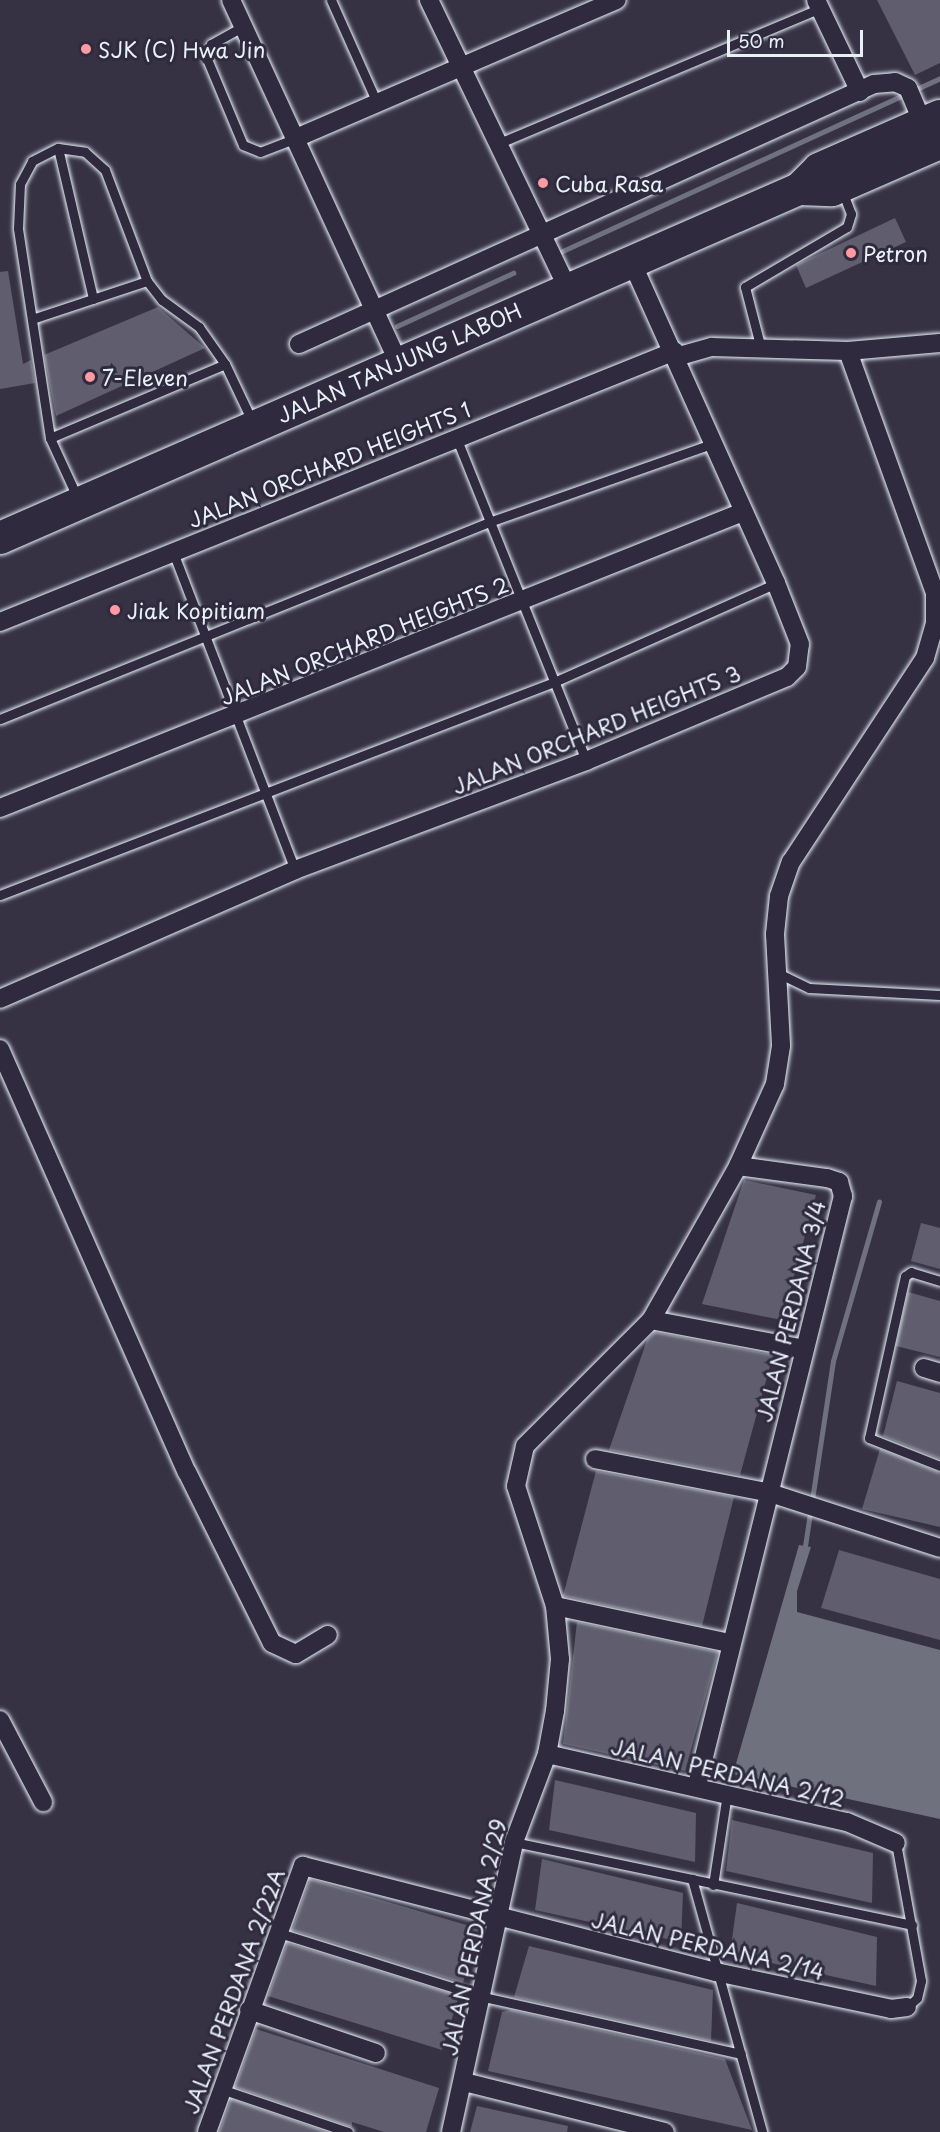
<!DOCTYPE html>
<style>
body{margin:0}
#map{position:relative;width:940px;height:2132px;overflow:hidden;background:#363244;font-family:"Playpen Sans",sans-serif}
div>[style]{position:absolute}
.water>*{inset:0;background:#70717f}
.stream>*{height:5px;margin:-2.5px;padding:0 2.5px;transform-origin:2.5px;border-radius:2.5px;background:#70717f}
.building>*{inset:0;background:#605e6e}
.roads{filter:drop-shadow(0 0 2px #e8f1f8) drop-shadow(0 0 2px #e8f1f8)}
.lane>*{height:9px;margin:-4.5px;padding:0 4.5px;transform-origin:4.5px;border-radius:4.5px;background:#2f2a3d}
.street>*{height:18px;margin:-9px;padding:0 9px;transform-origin:9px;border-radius:9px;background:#2f2a3d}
.highway>*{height:32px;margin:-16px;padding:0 16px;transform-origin:16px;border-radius:16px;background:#2f2a3d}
.dots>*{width:16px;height:16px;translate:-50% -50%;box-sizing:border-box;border:3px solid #2f2a3d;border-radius:50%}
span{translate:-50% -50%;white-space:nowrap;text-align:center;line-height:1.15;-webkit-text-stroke:6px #2f2a3d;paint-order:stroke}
.poi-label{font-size:21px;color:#e8f1f8}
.left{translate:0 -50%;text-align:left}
.street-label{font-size:21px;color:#e8f1f8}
.scale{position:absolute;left:727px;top:30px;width:136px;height:27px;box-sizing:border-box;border:3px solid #e8f1f8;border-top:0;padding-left:8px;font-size:18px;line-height:21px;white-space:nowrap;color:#e8f1f8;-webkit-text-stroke:4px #2f2a3d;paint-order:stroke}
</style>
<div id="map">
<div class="water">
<i style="clip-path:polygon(799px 1545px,811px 1547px,797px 1591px,797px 1612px,940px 1650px,940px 1819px,733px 1774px)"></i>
</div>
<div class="stream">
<i style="left:556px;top:254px;width:422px;rotate:-24.6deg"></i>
<i style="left:397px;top:326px;width:128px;rotate:-24.6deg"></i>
<i style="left:805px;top:1546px;width:187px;rotate:-81.4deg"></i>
<i style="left:833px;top:1361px;width:166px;rotate:-73.9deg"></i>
</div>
<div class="building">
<i style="clip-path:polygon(877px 0,940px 0,940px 63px,915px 75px)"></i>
<i style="clip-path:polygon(895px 218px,906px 242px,806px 288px,796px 265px)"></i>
<i style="clip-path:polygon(8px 271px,23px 364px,31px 360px,35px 383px,0 389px,0 272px)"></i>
<i style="clip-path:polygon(158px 307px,205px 348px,56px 416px,44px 355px)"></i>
<i style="clip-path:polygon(744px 1180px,816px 1195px,782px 1320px,702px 1304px)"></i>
<i style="clip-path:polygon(921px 1223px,940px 1228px,940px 1269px,911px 1261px)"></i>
<i style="clip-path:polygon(908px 1292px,940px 1301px,940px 1357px,896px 1346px)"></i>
<i style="clip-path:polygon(655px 1332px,773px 1355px,740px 1475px,609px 1450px,647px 1340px)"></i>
<i style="clip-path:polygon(897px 1381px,940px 1393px,940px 1459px,883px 1436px)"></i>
<i style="clip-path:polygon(880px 1449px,940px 1473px,940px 1527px,862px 1509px)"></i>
<i style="clip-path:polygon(596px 1471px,734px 1497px,702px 1626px,563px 1596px)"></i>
<i style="clip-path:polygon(839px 1550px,940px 1579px,940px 1640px,821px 1608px)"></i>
<i style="clip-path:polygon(577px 1622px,718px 1652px,685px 1771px,563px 1744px)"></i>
<i style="clip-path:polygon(555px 1780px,696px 1813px,695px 1862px,549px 1830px)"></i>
<i style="clip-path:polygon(732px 1820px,873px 1853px,872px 1903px,726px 1871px)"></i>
<i style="clip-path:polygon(542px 1859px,683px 1893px,681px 1942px,535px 1910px)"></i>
<i style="clip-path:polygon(310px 1879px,480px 1929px,463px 1983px,292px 1930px)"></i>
<i style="clip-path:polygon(737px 1903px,877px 1937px,876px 1986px,730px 1954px)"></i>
<i style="clip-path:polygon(287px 1943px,459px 1996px,442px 2050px,268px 1996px)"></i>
<i style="clip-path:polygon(529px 1946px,713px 1990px,711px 2041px,514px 1997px)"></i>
<i style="clip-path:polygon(511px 2010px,725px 2059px,752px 2130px,488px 2071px,502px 2012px)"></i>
<i style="clip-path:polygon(256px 2029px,439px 2088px,426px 2132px,384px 2132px,352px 2122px,352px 2127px,235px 2087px)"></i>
<i style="clip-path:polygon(231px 2099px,327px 2132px,219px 2132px)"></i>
<i style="clip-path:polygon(477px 2106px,568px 2126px,567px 2132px,470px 2132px)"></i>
</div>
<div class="roads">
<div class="lane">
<i style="left:331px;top:0;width:113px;rotate:65.9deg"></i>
<i style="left:242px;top:27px;width:35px;rotate:151deg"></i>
<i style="left:211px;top:44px;width:16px;rotate:105deg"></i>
<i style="left:207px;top:59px;width:93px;rotate:67.3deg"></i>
<i style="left:243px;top:145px;width:18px;rotate:22deg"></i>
<i style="left:260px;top:152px;width:39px;rotate:-21deg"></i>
<i style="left:497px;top:144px;width:350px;rotate:-22.8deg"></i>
<i style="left:58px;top:148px;width:155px;rotate:76.9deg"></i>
<i style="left:32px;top:319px;width:121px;rotate:-18.3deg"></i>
<i style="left:760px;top:345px;width:60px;rotate:-104.5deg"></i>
<i style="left:745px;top:287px;width:118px;rotate:-30.5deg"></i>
<i style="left:847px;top:227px;width:14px;rotate:-73deg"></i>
<i style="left:851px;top:214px;width:25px;rotate:-111deg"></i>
<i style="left:456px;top:437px;width:349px;rotate:68.1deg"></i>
<i style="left:50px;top:438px;width:212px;rotate:-98.7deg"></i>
<i style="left:18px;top:228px;width:44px;rotate:-87.4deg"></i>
<i style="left:20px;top:184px;width:26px;rotate:-62deg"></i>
<i style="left:32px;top:161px;width:29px;rotate:-27deg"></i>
<i style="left:58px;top:148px;width:27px;rotate:8deg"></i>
<i style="left:85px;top:152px;width:27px;rotate:42deg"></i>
<i style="left:105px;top:170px;width:119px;rotate:69.3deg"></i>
<i style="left:147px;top:281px;width:24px;rotate:52deg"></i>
<i style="left:162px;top:300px;width:46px;rotate:36.1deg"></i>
<i style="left:199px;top:327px;width:45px;rotate:54.9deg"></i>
<i style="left:78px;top:499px;width:67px;rotate:-114.7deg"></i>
<i style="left:50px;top:438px;width:190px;rotate:-22.9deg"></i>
<i style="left:225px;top:364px;width:65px;rotate:64.6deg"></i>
<i style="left:173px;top:552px;width:341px;rotate:69deg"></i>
<i style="left:0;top:719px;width:527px;rotate:-21.94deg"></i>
<i style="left:489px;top:522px;width:238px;rotate:-19.3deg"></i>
<i style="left:0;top:895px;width:594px;rotate:-21.03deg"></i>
<i style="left:554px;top:682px;width:243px;rotate:-24deg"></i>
<i style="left:780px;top:974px;width:32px;rotate:26deg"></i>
<i style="left:809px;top:988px;width:131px;rotate:3.1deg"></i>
<i style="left:940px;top:1281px;width:30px;rotate:-163deg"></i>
<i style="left:911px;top:1272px;width:7px;rotate:146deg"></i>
<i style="left:905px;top:1276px;width:166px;rotate:102.5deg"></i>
<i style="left:869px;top:1438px;width:76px;rotate:21.5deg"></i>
<i style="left:514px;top:1842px;width:182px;rotate:11.7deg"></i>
<i style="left:692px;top:1879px;width:263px;rotate:74.5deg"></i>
<i style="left:896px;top:1843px;width:140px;rotate:79.7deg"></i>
<i style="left:921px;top:1981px;width:17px;rotate:103deg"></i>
<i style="left:917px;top:1998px;width:13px;rotate:138deg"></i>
<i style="left:692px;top:1879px;width:225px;rotate:11.8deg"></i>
<i style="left:713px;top:1885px;width:93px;rotate:-81.3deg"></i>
<i style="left:276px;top:1932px;width:218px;rotate:17.4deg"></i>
<i style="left:484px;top:1997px;width:263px;rotate:12.5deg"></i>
<i style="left:221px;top:2089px;width:134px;rotate:18.7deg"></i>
</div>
<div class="street">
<i style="left:231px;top:0;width:402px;rotate:65.2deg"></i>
<i style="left:429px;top:0;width:318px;rotate:64.3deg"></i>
<i style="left:816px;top:0;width:102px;rotate:64.4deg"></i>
<i style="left:296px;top:138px;width:349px;rotate:-23.3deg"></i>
<i style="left:299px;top:344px;width:631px;rotate:-24.33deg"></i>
<i style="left:874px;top:84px;width:21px;rotate:-5deg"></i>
<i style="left:895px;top:82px;width:14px;rotate:25deg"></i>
<i style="left:908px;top:88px;width:39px;rotate:67deg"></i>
<i style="left:676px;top:357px;width:37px;rotate:-16deg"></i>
<i style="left:712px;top:347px;width:136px;rotate:1.7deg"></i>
<i style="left:848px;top:351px;width:92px;rotate:-5deg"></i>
<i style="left:0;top:622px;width:727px;rotate:-21.87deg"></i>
<i style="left:0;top:808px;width:800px;rotate:-21.72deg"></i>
<i style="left:0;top:999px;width:322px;rotate:-23.6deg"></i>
<i style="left:295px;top:870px;width:311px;rotate:-20.5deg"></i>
<i style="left:586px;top:761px;width:218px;rotate:-22.7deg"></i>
<i style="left:787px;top:677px;width:14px;rotate:-45deg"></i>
<i style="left:797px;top:667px;width:23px;rotate:-83deg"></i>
<i style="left:800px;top:644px;width:66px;rotate:-111.5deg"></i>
<i style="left:776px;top:583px;width:354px;rotate:-114.2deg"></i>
<i style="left:0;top:1049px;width:462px;rotate:66.2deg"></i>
<i style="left:187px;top:1472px;width:191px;rotate:63.6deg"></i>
<i style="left:272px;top:1643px;width:26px;rotate:25deg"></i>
<i style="left:296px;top:1654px;width:37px;rotate:-31deg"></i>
<i style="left:738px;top:1166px;width:90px;rotate:-65.7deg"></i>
<i style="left:775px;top:1084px;width:39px;rotate:-81deg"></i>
<i style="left:781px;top:1045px;width:111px;rotate:-93.1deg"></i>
<i style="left:775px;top:934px;width:38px;rotate:-84deg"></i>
<i style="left:779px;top:896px;width:36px;rotate:-71deg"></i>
<i style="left:791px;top:862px;width:244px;rotate:-56.7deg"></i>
<i style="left:925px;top:658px;width:36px;rotate:-74deg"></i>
<i style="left:935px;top:623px;width:30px;rotate:-90deg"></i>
<i style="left:935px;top:593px;width:257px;rotate:-109.8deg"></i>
<i style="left:651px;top:1320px;width:156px;rotate:10.7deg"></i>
<i style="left:924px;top:1368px;width:17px;rotate:17deg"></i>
<i style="left:595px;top:1459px;width:175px;rotate:10.9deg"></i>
<i style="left:767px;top:1492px;width:182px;rotate:17.9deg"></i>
<i style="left:555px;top:1606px;width:178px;rotate:12deg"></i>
<i style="left:0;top:1720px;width:93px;rotate:62.3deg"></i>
<i style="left:547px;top:1754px;width:308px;rotate:12.8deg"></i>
<i style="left:847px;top:1822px;width:53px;rotate:23.2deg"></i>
<i style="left:249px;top:2010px;width:134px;rotate:18.7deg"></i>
<i style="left:464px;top:2082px;width:207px;rotate:14deg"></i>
<i style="left:207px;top:2132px;width:283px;rotate:-70.2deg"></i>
<i style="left:303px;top:1866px;width:426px;rotate:14.4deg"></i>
<i style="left:716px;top:1972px;width:179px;rotate:11.9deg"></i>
<i style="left:891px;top:2009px;width:16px;rotate:-7deg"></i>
<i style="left:451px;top:2132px;width:297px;rotate:-77.7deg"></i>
<i style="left:514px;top:1842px;width:94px;rotate:-69.4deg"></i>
<i style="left:547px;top:1754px;width:44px;rotate:-79.5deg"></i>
<i style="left:555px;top:1711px;width:52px;rotate:-84.5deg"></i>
<i style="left:560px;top:1659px;width:53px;rotate:-95.4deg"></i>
<i style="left:555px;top:1606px;width:126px;rotate:-108deg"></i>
<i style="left:516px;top:1486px;width:41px;rotate:-77.3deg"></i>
<i style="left:525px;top:1446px;width:178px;rotate:-45deg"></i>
<i style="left:651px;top:1320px;width:177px;rotate:-60.5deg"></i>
<i style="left:738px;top:1166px;width:90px;rotate:7.7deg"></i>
<i style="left:827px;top:1178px;width:13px;rotate:18deg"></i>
<i style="left:839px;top:1182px;width:15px;rotate:74deg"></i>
<i style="left:843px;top:1196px;width:607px;rotate:103.92deg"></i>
</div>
<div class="highway">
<i style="left:799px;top:189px;width:33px;rotate:2deg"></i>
<i style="left:832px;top:190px;width:118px;rotate:-23.5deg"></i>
<i style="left:0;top:538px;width:872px;rotate:-23.6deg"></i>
<i style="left:799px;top:189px;width:28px;rotate:-45deg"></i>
<i style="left:819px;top:169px;width:132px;rotate:-23.7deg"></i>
</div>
</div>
<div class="dots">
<i style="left:86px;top:49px;background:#ff9aa2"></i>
<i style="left:543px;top:183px;background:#ff9aa2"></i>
<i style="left:851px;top:253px;background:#ff9aa2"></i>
<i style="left:90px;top:377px;background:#ff9aa2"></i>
<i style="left:115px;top:610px;background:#ff9aa2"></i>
</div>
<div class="poi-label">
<span class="left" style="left:98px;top:49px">SJK (C) Hwa Jin</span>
<span class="left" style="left:555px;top:183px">Cuba Rasa</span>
<span class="left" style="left:863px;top:253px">Petron</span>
<span class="left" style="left:102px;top:377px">7-Eleven</span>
<span class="left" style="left:127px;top:610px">Jiak Kopitiam</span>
</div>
<div class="street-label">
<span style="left:399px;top:362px;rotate:-24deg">JALAN TANJUNG LABOH</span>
<span style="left:329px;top:464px;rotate:-22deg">JALAN ORCHARD HEIGHTS 1</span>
<span style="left:364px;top:640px;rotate:-22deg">JALAN ORCHARD HEIGHTS 2</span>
<span style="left:596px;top:729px;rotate:-22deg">JALAN ORCHARD HEIGHTS 3</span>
<span style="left:790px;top:1311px;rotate:-76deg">JALAN PERDANA 3/4</span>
<span style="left:728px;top:1772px;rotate:13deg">JALAN PERDANA 2/12</span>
<span style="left:473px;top:1937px;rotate:-78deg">JALAN PERDANA 2/29</span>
<span style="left:708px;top:1945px;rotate:13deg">JALAN PERDANA 2/14</span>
<span style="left:233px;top:1991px;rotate:-70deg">JALAN PERDANA 2/22A</span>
</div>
<div class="scale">50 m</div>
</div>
